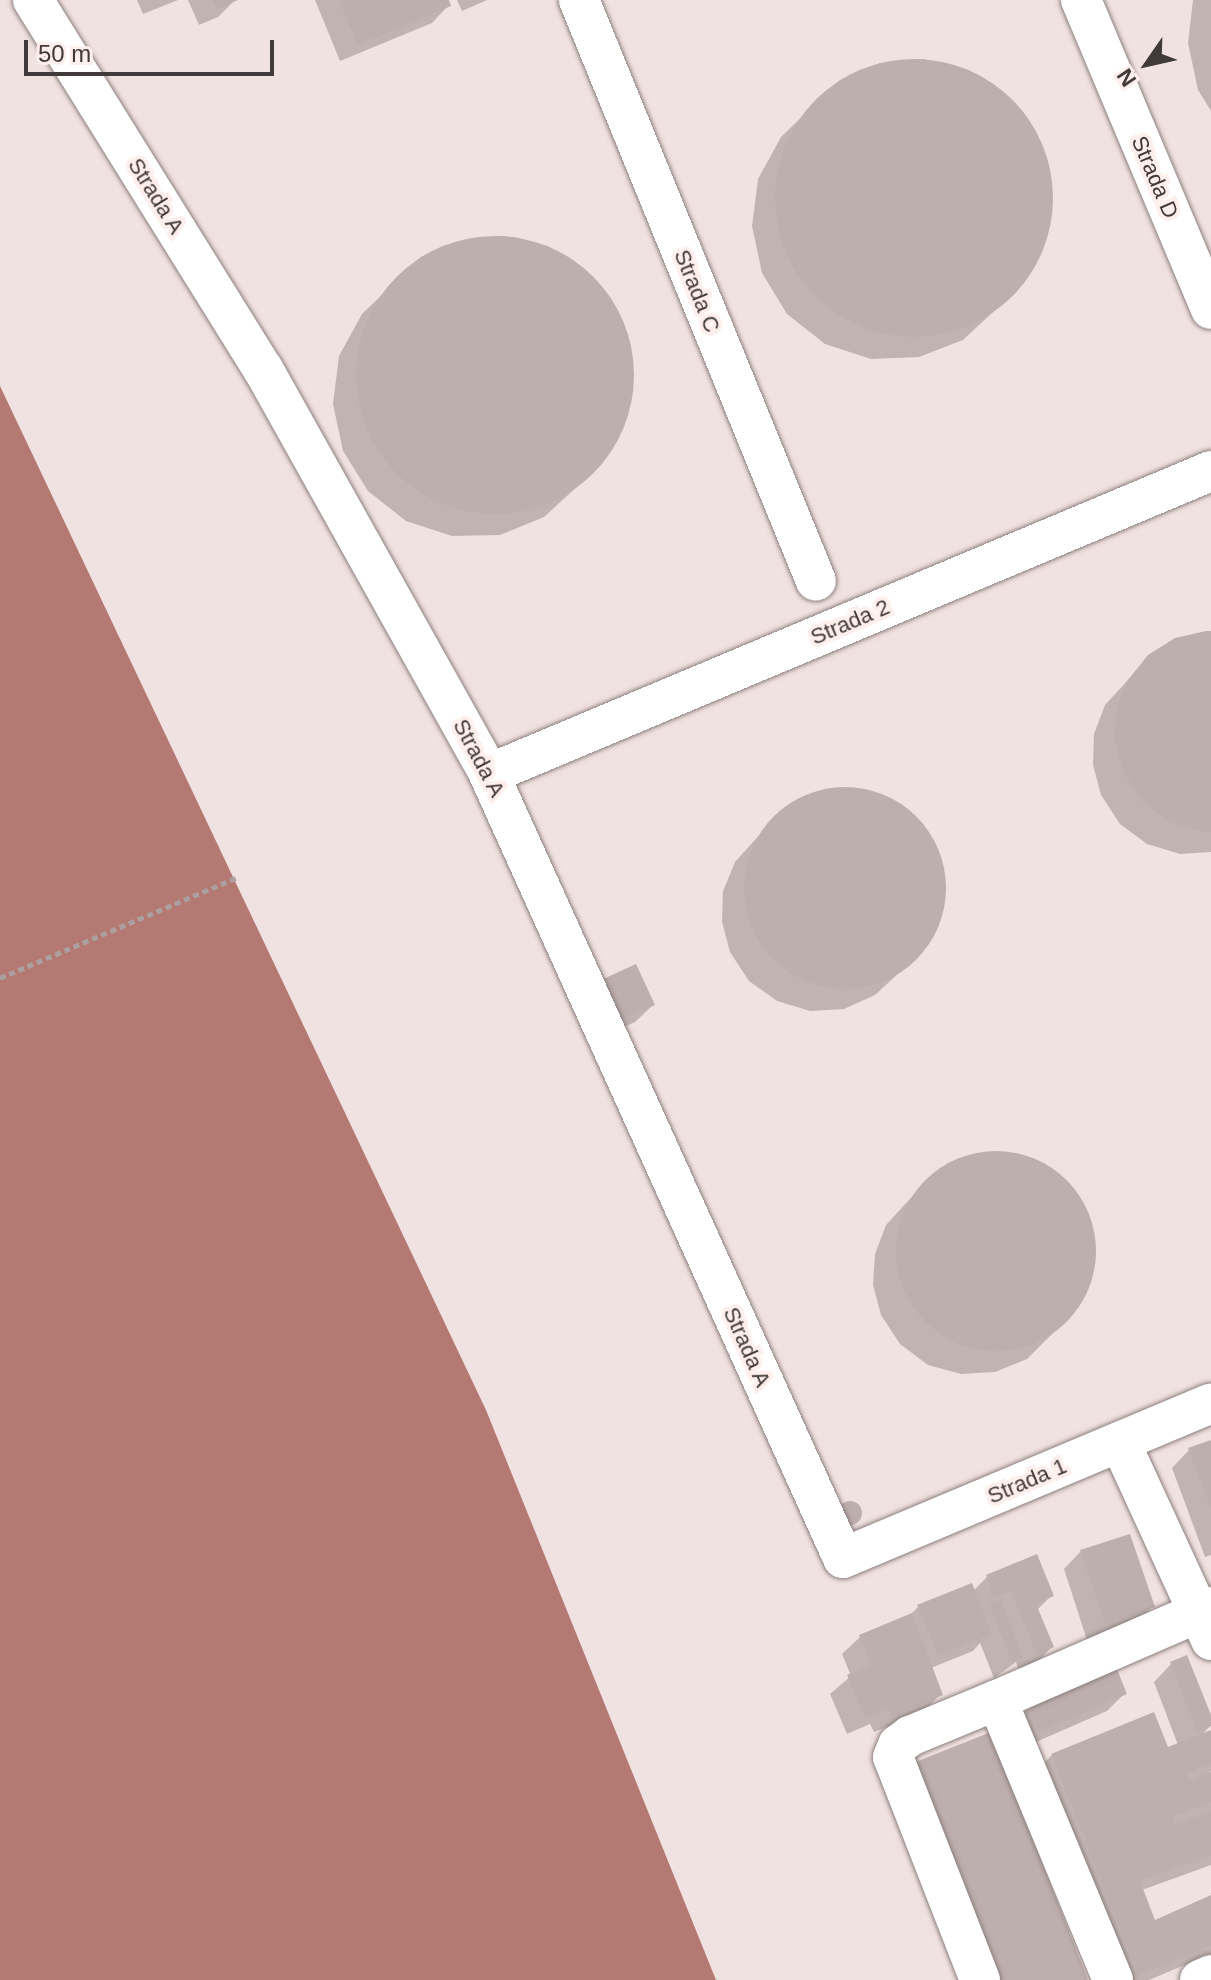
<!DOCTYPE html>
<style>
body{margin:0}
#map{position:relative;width:1211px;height:1980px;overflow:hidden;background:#f0e2e0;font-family:Arial,sans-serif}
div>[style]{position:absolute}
.water>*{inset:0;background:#b57973}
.shadow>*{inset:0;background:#0003}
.building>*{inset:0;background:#bdafae}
.round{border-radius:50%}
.path>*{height:5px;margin-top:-2.5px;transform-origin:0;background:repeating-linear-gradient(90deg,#aba09f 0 6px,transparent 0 10px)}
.roads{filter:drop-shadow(0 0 2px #8c7f7e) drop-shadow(0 0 2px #8c7f7e)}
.minor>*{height:40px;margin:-20px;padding:0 20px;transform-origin:20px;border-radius:20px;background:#fff}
span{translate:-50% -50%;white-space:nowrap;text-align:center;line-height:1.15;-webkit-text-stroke:8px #feefed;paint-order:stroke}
.street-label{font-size:22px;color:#403a3a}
.north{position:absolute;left:1107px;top:24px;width:80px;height:80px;-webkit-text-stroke:6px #feefed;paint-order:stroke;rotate:236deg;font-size:22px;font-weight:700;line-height:32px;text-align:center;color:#403a3a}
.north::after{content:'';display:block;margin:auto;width:28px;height:36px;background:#403a3a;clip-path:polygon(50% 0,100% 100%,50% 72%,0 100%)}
.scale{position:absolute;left:24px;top:40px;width:250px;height:36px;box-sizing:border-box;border:4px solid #403a3a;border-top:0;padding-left:10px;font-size:24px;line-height:28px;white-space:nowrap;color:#403a3a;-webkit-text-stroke:6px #feefed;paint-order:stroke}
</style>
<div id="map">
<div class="water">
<i style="clip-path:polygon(0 386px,486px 1410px,716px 1980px,0 1980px)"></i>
</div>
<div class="shadow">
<i style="clip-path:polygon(137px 0,178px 0,143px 14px)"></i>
<i style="clip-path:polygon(188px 0,235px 0,218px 17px,199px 25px)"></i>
<i style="clip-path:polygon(315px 0,447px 0,449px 5px,432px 23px,340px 61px)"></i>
<i style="clip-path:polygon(457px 0,487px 0,462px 11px)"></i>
<i style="clip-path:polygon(1193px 0,1211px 0,1211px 111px,1198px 90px,1188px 43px)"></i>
<i style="clip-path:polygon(923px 59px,966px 69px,1003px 92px,1031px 124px,1049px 165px,1052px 208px,1042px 250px,1020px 287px,963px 340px,919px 357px,871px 359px,825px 344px,787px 314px,762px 273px,752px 226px,758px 179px,781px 137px,840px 80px,880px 63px)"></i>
<i style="clip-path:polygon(504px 236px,547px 246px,584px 269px,612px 302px,630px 342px,633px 385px,623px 428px,601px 465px,544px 517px,500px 535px,452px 536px,406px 521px,368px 491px,343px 451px,333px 404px,339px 356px,362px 314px,421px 257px,461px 241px)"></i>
<i style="clip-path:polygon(1211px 633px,1211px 852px,1180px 854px,1147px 844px,1120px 824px,1101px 795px,1093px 765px,1094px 734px,1105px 705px,1149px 657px)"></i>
<i style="clip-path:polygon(835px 789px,867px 791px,895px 803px,920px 823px,936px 849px,944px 883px,940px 917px,924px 948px,900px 972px,875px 995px,844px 1009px,810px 1011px,777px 1001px,749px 981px,730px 952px,722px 922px,723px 891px,735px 862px,778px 814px,805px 797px)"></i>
<i style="clip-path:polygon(583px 1000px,653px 1005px,635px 1022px,600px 1038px)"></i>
<i style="clip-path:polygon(986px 1152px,1017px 1155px,1047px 1166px,1070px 1186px,1087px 1213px,1095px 1246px,1091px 1280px,1075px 1311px,1027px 1359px,995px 1372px,961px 1374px,928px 1365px,900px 1344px,881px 1315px,873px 1285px,875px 1254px,886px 1225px,930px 1177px,956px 1160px)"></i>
<i style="clip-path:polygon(1211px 1442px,1211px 1555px,1205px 1557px,1172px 1468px,1189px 1450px)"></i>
<i style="clip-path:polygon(851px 1503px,858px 1507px,859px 1517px,848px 1530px,836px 1510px)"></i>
<i style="clip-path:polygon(1081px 1551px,1152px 1607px,1135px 1624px,1087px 1640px,1064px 1569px)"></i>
<i style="clip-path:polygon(987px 1577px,1051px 1596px,1037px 1610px,1052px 1647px,1034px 1665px,1019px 1671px,1016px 1662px,994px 1678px,980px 1643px,973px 1651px,931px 1668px,941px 1694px,923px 1712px,874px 1732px,870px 1724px,847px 1734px,830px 1694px,851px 1676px,842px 1654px,860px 1637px,908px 1617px,918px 1607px,973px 1591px)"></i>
<i style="clip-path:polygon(1171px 1664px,1211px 1720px,1211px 1725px,1200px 1737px,1211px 1732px,1211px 1771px,1207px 1775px,1211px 1774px,1211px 1865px,1142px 1890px,1153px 1922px,1211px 1897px,1211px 1954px,1149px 1980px,1117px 1980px,1034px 1773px,1052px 1755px,1167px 1750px,1178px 1745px,1154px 1682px)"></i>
<i style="clip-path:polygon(1125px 1693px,1107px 1711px,1022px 1748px,1012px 1725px,1030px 1707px)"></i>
</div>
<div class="building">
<i style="clip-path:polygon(213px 0,238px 0,217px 9px)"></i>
<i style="clip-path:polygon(339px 0,449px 0,451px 6px,358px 45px)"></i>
<i class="round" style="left:775px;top:59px;width:278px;height:278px"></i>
<i class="round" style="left:356px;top:236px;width:278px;height:278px"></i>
<i style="clip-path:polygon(1206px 631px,1211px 631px,1211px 832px,1204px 832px,1170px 822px,1142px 801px,1123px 772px,1115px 741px,1116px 710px,1128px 680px,1148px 655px,1175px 638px)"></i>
<i class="round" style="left:744px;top:787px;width:202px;height:202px"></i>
<i style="clip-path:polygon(636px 964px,655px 1005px,618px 1022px,599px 981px)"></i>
<i class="round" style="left:896px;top:1151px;width:200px;height:200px"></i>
<i style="clip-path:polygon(1211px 1440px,1211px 1509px,1188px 1448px)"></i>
<i class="round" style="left:838px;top:1501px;width:24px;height:24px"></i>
<i style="clip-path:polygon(1130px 1534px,1155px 1607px,1105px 1624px,1080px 1550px)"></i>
<i style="clip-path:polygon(1037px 1554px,1054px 1596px,1036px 1604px,1054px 1647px,1037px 1655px,1011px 1591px,988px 1599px,990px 1585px,986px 1575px)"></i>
<i style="clip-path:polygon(972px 1583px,992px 1634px,938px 1656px,917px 1605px)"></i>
<i style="clip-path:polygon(1001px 1599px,1023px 1658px,1012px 1662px,989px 1604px)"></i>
<i style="clip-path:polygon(912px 1613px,943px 1695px,892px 1716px,888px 1708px,865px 1718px,847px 1675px,871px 1665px,859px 1635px)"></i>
<i style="clip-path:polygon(1187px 1655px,1211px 1715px,1211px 1726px,1197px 1732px,1170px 1662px)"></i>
<i style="clip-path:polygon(1116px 1667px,1127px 1694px,1040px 1732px,1028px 1706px)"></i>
<i style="clip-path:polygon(1154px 1712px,1168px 1747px,1211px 1730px,1211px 1764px,1186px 1773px,1190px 1780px,1211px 1772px,1211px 1802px,1172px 1817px,1175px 1825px,1211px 1811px,1211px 1856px,1140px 1881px,1155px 1920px,1211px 1895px,1211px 1945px,1139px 1975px,1051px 1754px)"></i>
<i style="clip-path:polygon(991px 1732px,1088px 1980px,998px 1980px,913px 1763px)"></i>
</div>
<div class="path">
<i style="left:0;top:978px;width:256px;rotate:-23deg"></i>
</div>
<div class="roads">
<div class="minor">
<i style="left:33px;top:0;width:435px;rotate:58.1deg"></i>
<i style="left:263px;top:369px;width:464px;rotate:60.8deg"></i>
<i style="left:489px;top:774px;width:860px;rotate:65.7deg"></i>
<i style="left:843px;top:1558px;width:399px;rotate:-22.8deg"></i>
<i style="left:579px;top:0;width:627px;rotate:67.81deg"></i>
<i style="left:1081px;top:0;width:335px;rotate:67.2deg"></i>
<i style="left:489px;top:774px;width:783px;rotate:-22.77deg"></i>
<i style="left:1120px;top:1442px;width:218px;rotate:65.3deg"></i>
<i style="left:980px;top:1980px;width:239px;rotate:-111.3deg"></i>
<i style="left:893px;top:1757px;width:13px;rotate:-67deg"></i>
<i style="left:898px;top:1745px;width:15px;rotate:-37deg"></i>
<i style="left:910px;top:1736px;width:94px;rotate:-22.5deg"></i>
<i style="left:1113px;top:1980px;width:303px;rotate:-112.5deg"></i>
<i style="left:997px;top:1700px;width:233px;rotate:-23.5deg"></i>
<i style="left:1200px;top:1980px;width:12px;rotate:-24deg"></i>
</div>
</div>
<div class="street-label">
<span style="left:1155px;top:177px;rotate:67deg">Strada D</span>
<span style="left:156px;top:196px;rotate:58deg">Strada A</span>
<span style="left:697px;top:291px;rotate:68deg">Strada C</span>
<span style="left:850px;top:622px;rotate:-23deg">Strada 2</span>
<span style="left:479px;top:758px;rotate:62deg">Strada A</span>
<span style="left:747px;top:1347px;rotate:66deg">Strada A</span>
<span style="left:1027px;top:1481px;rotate:-23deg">Strada 1</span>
</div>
<div class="north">N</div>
<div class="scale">50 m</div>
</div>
